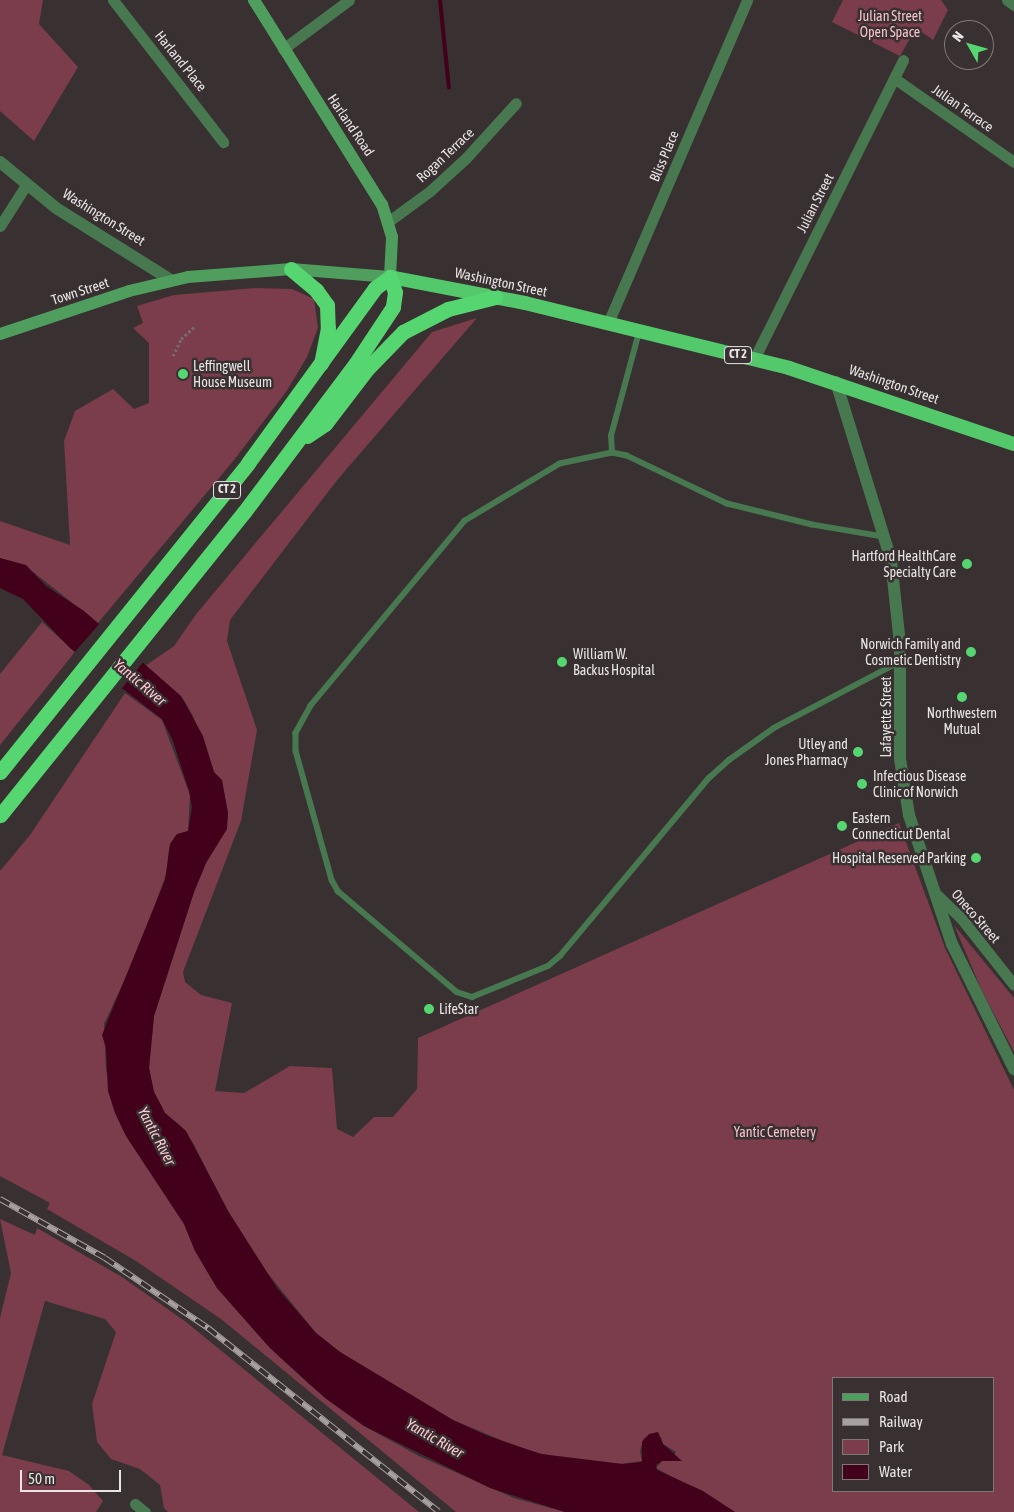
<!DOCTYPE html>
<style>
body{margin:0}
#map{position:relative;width:1014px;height:1512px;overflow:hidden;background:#383031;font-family:"Asap Condensed",sans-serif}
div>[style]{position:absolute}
.green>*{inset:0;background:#7b3c4c}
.water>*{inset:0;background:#43001a}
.pier>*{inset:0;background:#383031}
.stream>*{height:4px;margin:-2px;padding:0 2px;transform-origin:2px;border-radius:2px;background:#43001a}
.path>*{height:2.5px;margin-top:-1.25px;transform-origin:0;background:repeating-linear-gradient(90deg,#746d6e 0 2.5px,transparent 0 5px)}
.service>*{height:5.5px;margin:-2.75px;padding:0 2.75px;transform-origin:2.75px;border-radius:2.75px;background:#48784f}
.minor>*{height:11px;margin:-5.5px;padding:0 5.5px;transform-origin:5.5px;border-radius:5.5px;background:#48784f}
.tertiary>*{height:12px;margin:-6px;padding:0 6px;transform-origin:6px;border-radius:6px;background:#48784f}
.secondary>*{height:12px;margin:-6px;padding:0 6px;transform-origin:6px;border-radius:6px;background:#509e5d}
.trunk>*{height:14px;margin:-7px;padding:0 7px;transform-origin:7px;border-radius:7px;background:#54c96c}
.motorway>*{height:15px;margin:-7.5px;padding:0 7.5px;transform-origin:7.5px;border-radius:7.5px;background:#55d670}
.rail>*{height:5.5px;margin-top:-2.75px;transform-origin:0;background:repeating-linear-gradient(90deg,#383031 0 11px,#a7a0a1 0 22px);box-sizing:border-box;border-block:1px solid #a7a0a1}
.dots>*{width:14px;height:14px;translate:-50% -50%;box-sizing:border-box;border:2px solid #383031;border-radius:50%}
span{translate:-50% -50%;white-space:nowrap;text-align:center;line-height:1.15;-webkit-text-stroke:5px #383031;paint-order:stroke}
.shield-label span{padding:1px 4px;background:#383031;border:1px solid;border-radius:4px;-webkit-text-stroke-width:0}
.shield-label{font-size:12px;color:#e9e4e5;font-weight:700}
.park-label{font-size:14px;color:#f6c1cc}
.street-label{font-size:14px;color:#e9e4e5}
.poi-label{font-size:14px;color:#e9e4e5}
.left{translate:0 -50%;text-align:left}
.right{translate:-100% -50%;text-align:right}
.water-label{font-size:15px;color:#fdc9d3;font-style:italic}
.legend{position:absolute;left:832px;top:1377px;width:162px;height:115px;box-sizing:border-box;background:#383031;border:1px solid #7f7879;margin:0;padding:6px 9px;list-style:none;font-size:15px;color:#e9e4e5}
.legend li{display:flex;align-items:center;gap:10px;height:25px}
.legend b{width:25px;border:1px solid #7f7879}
.north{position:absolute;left:944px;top:20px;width:50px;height:50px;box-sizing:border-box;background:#383031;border:1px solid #7f7879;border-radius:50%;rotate:308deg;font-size:14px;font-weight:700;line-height:20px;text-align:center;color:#e9e4e5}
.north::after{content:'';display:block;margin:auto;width:18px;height:22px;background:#56d671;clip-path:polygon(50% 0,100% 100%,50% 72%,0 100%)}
.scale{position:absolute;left:20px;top:1470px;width:101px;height:22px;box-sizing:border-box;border:2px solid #e9e4e5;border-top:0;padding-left:6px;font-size:15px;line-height:18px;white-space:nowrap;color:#e9e4e5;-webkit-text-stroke:4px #383031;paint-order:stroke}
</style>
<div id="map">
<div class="green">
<i style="clip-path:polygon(0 0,43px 0,39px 24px,78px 67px,34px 141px,0 111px)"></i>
<i style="clip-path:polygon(843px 0,941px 0,948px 10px,933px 40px,916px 28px,900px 56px,832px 22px)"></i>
<i style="clip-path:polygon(255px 288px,292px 289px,314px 299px,318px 328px,307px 357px,286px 392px,234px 460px,98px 623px,33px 572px,0 558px,0 521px,70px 545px,64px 441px,75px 411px,113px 389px,134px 409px,149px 403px,149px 343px,133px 328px,143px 323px,137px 306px,174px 295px)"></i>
<i style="clip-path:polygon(evenodd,477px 318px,338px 479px,230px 620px,227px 641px,257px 730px,241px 821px,183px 972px,185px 982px,201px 995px,232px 1003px,215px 1091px,244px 1093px,290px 1066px,332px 1068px,337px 1129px,353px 1137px,374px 1117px,393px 1117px,417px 1089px,418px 1038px,899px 823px,945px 948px,1014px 1090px,1014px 1512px,735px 1512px,656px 1468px,662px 1461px,672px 1461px,676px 1452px,663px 1444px,661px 1437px,644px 1438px,640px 1451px,642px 1461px,620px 1464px,561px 1458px,525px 1450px,453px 1420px,340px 1352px,316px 1333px,261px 1265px,228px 1211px,193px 1143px,182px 1127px,165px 1113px,154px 1092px,149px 1068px,154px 1016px,194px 892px,206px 863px,226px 829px,228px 813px,222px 783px,214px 772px,193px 716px,184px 700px,145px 666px,174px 646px,197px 613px,432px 332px,477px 318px,833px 1378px,993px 1378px,993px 1491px,833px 1491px,833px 1378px)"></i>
<i style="clip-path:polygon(42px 622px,75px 652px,0 745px,0 674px)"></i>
<i style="clip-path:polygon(125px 693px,162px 720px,190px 795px,188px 831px,175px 836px,169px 848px,168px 869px,139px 949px,104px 1024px,106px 1070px,115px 1113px,126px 1136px,184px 1224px,195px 1251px,217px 1288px,270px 1348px,310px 1385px,364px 1426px,419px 1456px,514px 1498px,565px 1512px,456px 1512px,221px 1319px,136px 1261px,47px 1209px,50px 1203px,0 1176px,0 871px,30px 835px)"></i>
<i style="clip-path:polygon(954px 925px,1014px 998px,1014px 1052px,982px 991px)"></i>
<i style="clip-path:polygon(0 1219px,35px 1235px,37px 1228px,122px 1277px,186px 1322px,419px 1512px,168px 1512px,164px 1508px,160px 1485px,140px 1469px,111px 1459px,97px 1442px,92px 1404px,116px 1332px,105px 1319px,45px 1301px,2px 1455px,69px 1471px,89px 1485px,103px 1501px,96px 1512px,0 1512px,0 1318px,11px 1273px)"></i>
</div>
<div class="water">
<i style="clip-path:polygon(0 558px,26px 565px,46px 586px,84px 611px,181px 696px,203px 736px,214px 772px,222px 780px,228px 813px,227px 829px,206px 863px,194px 892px,154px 1016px,149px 1068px,154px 1092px,165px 1113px,186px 1131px,228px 1211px,277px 1288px,316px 1333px,340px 1352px,453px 1420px,488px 1436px,541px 1454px,623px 1464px,642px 1462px,642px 1442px,649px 1434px,658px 1432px,663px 1444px,682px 1461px,662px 1461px,656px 1465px,657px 1470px,703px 1491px,735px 1512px,565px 1512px,490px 1488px,364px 1426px,325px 1398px,270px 1348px,217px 1288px,195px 1251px,184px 1224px,126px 1136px,115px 1113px,108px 1091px,106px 1048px,102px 1035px,165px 880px,170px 844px,177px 834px,188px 831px,192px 807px,189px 791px,173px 741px,162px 719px,70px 648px,23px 599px,0 588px)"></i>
</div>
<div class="pier">
<i style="clip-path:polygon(101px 622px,144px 661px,119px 692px,73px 654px)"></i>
</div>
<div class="stream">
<i style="left:440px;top:0;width:88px;rotate:84.2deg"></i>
</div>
<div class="path">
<i style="left:173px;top:356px;width:19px;rotate:-65deg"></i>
<i style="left:181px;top:339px;width:19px;rotate:-43deg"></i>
<i style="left:196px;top:368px;width:38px;rotate:-9deg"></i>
</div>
<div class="service">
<i style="left:612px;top:453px;width:17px;rotate:-93deg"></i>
<i style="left:611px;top:436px;width:108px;rotate:-74.9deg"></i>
<i style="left:883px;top:537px;width:72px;rotate:-170.4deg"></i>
<i style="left:812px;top:525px;width:88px;rotate:-166.1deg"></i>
<i style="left:727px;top:504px;width:111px;rotate:-154.4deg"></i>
<i style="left:627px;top:456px;width:15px;rotate:-169deg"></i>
<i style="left:612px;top:453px;width:53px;rotate:168.1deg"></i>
<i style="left:560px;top:464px;width:111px;rotate:149deg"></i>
<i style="left:465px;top:521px;width:241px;rotate:129.8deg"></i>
<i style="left:311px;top:706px;width:31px;rotate:119deg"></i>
<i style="left:296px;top:733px;width:18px;rotate:90deg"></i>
<i style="left:296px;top:751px;width:134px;rotate:74.4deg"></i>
<i style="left:332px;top:880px;width:13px;rotate:61deg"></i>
<i style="left:338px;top:891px;width:156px;rotate:40.3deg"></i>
<i style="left:457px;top:992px;width:16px;rotate:18deg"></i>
<i style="left:472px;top:997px;width:82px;rotate:-22.2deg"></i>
<i style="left:548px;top:966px;width:16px;rotate:-40deg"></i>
<i style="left:560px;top:956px;width:232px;rotate:-50.1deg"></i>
<i style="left:709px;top:778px;width:27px;rotate:-42deg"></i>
<i style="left:729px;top:760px;width:55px;rotate:-35.4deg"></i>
<i style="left:774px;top:728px;width:144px;rotate:-27.8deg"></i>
</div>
<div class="minor">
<i style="left:113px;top:0;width:180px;rotate:52.2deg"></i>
<i style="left:1007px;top:0;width:9px;rotate:36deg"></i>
<i style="left:283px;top:49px;width:82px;rotate:-36.6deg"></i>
<i style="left:894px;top:78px;width:146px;rotate:35deg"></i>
<i style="left:389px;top:221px;width:51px;rotate:-36.2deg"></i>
<i style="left:430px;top:191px;width:49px;rotate:-42.5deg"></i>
<i style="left:466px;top:158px;width:74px;rotate:-47.7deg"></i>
<i style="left:0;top:226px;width:49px;rotate:-57.6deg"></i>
<i style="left:608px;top:323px;width:352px;rotate:-66.7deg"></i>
<i style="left:754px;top:359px;width:334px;rotate:-63.5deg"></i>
<i style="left:934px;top:892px;width:37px;rotate:44deg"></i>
<i style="left:961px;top:918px;width:85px;rotate:51.7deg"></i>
<i style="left:135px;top:1504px;width:13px;rotate:39deg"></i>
</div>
<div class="tertiary">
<i style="left:0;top:162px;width:72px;rotate:39.4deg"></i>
<i style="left:56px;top:208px;width:136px;rotate:32.1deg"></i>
<i style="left:836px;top:382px;width:186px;rotate:72.8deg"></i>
<i style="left:891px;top:560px;width:84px;rotate:83.9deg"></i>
<i style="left:900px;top:644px;width:115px;rotate:90deg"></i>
<i style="left:900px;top:759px;width:57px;rotate:80.9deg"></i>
<i style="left:909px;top:815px;width:136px;rotate:71.6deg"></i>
<i style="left:952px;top:944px;width:140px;rotate:63.6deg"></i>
</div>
<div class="secondary">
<i style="left:0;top:334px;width:136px;rotate:-18.4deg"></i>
<i style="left:129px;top:291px;width:61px;rotate:-13.3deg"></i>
<i style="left:188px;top:277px;width:103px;rotate:-4.4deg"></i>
<i style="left:291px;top:269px;width:99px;rotate:4.6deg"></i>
<i style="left:390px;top:277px;width:40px;rotate:-87.1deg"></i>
<i style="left:392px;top:237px;width:34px;rotate:-107deg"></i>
<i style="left:382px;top:205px;width:242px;rotate:-122deg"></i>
</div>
<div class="trunk">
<i style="left:390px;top:277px;width:137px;rotate:10.9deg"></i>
<i style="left:525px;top:303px;width:272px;rotate:13.8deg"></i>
<i style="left:789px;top:368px;width:237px;rotate:18.7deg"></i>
</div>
<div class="motorway">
<i style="left:291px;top:269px;width:33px;rotate:40deg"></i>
<i style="left:316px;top:290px;width:19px;rotate:54deg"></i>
<i style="left:327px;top:305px;width:23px;rotate:88deg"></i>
<i style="left:328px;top:328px;width:36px;rotate:101deg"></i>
<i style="left:307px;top:436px;width:22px;rotate:-34deg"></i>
<i style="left:325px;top:424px;width:69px;rotate:-52.6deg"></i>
<i style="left:367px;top:369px;width:52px;rotate:-45.8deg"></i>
<i style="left:403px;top:332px;width:51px;rotate:-27.1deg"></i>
<i style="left:448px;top:309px;width:49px;rotate:-14.3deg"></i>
<i style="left:0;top:772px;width:396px;rotate:-51.2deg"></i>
<i style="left:248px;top:463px;width:216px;rotate:-54deg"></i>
<i style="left:375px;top:288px;width:19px;rotate:-36deg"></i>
<i style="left:390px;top:277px;width:16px;rotate:72deg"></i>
<i style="left:395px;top:292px;width:15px;rotate:98deg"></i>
<i style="left:393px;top:307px;width:67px;rotate:123.5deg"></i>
<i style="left:356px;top:363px;width:186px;rotate:126.9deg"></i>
<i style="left:244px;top:512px;width:389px;rotate:128.8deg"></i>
</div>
<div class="rail">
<i style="left:0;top:1199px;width:120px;rotate:29.3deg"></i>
<i style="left:105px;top:1258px;width:125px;rotate:34.2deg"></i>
<i style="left:208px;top:1328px;width:295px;rotate:38.5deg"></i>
</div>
<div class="dots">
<i style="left:183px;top:374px;background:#56d671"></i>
<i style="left:967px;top:564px;background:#56d671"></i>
<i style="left:971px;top:652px;background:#56d671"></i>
<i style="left:562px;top:662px;background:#56d671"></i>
<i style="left:962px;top:697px;background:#56d671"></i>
<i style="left:858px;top:752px;background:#56d671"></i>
<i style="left:862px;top:784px;background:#56d671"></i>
<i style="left:842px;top:826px;background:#56d671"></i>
<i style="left:976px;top:858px;background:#56d671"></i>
<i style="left:429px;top:1009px;background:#56d671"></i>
</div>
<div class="shield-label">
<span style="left:738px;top:355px">CT 2</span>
<span style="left:227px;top:490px">CT 2</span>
</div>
<div class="park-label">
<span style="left:890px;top:24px">Julian Street<br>Open Space</span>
<span style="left:775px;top:1132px">Yantic Cemetery</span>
</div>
<div class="street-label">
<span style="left:181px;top:61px;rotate:51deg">Harland Place</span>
<span style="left:963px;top:108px;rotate:35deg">Julian Terrace</span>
<span style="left:351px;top:125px;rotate:56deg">Harland Road</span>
<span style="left:445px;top:155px;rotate:-43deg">Rogan Terrace</span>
<span style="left:664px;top:156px;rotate:-67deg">Bliss Place</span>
<span style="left:815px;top:203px;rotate:-63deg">Julian Street</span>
<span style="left:104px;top:217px;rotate:32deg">Washington Street</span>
<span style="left:501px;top:282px;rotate:12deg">Washington Street</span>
<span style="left:80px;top:291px;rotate:-18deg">Town Street</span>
<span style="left:894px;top:384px;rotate:19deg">Washington Street</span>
<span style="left:886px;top:717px;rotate:-90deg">Lafayette Street</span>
<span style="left:976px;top:916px;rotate:49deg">Oneco Street</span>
</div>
<div class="poi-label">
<span class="left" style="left:193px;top:374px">Leffingwell<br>House Museum</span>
<span class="right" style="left:956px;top:564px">Hartford HealthCare<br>Specialty Care</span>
<span class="right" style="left:961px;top:652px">Norwich Family and<br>Cosmetic Dentistry</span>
<span class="left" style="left:573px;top:662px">William W.<br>Backus Hospital</span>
<span style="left:962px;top:721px">Northwestern<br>Mutual</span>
<span class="right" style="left:848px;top:752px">Utley and<br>Jones Pharmacy</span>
<span class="left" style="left:873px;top:784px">Infectious Disease<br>Clinic of Norwich</span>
<span class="left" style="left:852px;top:826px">Eastern<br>Connecticut Dental</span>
<span class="right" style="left:966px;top:858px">Hospital Reserved Parking</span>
<span class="left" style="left:439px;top:1009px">LifeStar</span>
</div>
<div class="water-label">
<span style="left:140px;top:682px;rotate:40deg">Yantic River</span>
<span style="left:157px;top:1136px;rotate:62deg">Yantic River</span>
<span style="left:435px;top:1438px;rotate:30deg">Yantic River</span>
</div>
<ul class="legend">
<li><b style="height:6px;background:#509e5d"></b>Road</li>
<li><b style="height:6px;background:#a7a0a1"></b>Railway</li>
<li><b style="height:14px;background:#7b3c4c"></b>Park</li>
<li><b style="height:14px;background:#43001a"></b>Water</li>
</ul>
<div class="north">N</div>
<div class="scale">50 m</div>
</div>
